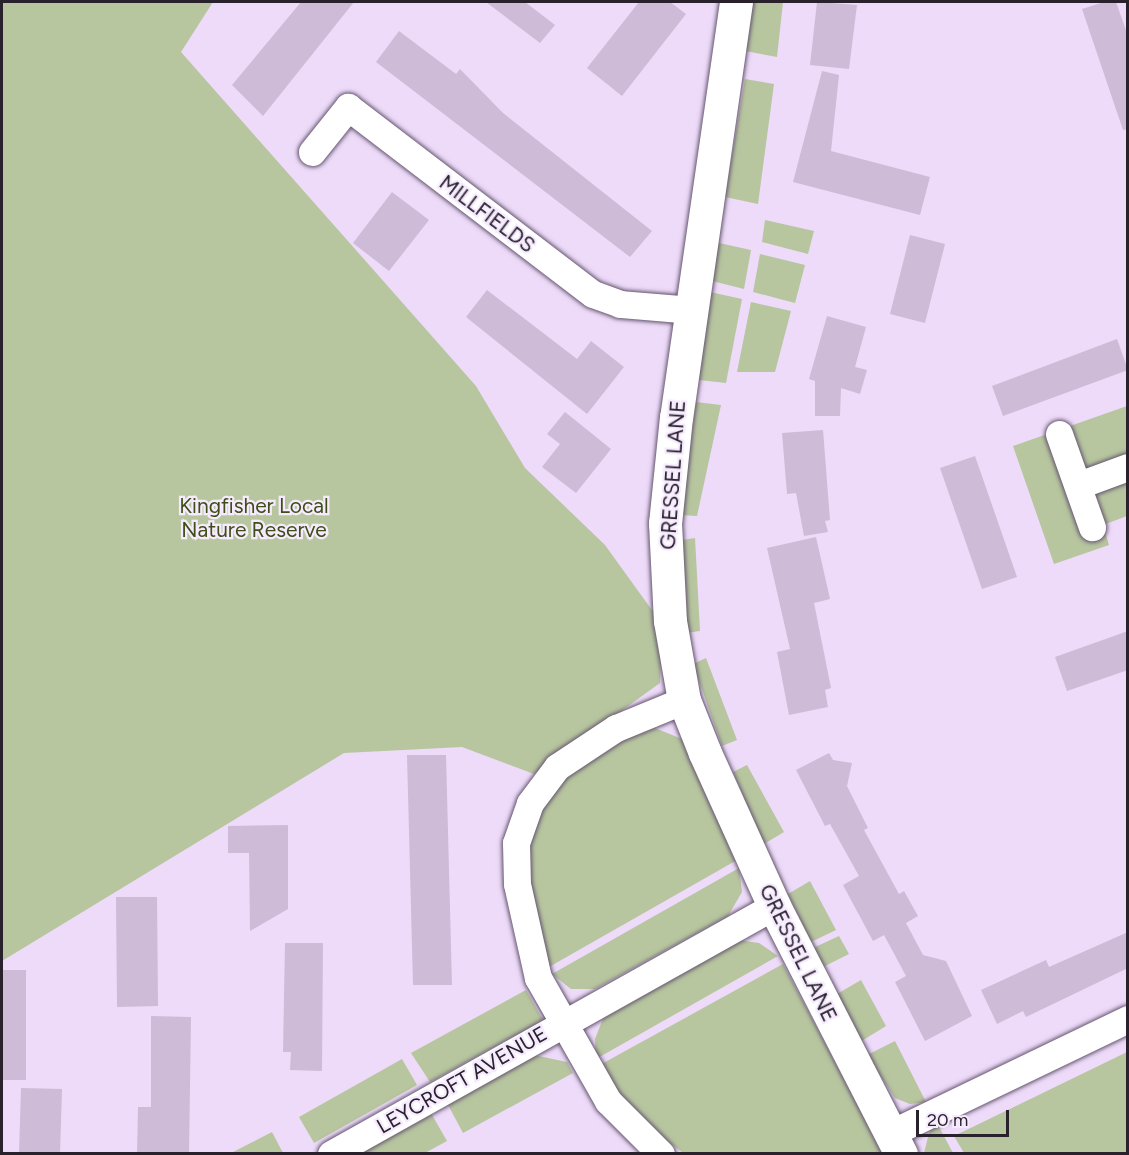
<!DOCTYPE html>
<style>
body{margin:0}
#map{position:relative;width:1129px;height:1155px;overflow:hidden;background:#eddbf9;font-family:Figtree,sans-serif}
div>[style]{position:absolute}
.green>*{inset:0;background:#b7c69f}
.building>*{inset:0;background:#cdbbd8}
.roads{filter:drop-shadow(0 0 2px #65556f) drop-shadow(0 0 2px #65556f)}
.street>*{height:27px;margin:-13.5px;padding:0 13.5px;transform-origin:13.5px;border-radius:13.5px;background:#fff}
.secondary>*{height:33px;margin:-16.5px;padding:0 16.5px;transform-origin:16.5px;border-radius:16.5px;background:#fff}
span{translate:-50% -50%;white-space:nowrap;text-align:center;line-height:1.15;-webkit-text-stroke:4.5px #f6ebfe;paint-order:stroke}
.street-label{font-size:21px;color:#29222d}
.park-label{font-size:21px;color:#3e4e16}
.frame{position:absolute;inset:0;border:3px solid #29222d;pointer-events:none}
.scale{position:absolute;left:916px;top:1110px;width:93px;height:27px;box-sizing:border-box;border:3px solid #29222d;border-top:0;padding-left:8px;font-size:18px;line-height:21px;white-space:nowrap;color:#29222d;-webkit-text-stroke:4px #f6ebfe;paint-order:stroke}
</style>
<div id="map">
<div class="green">
<i style="clip-path:polygon(2px 2px,213px 2px,181px 52px,476px 386px,525px 468px,605px 545px,662px 624px,660px 683px,534px 774px,462px 747px,344px 753px,2px 961px)"></i>
<i style="clip-path:polygon(752px 2px,783px 2px,777px 57px,745px 51px)"></i>
<i style="clip-path:polygon(745px 79px,774px 84px,758px 204px,725px 197px)"></i>
<i style="clip-path:polygon(765px 220px,814px 231px,808px 254px,762px 242px)"></i>
<i style="clip-path:polygon(719px 243px,751px 250px,744px 289px,712px 281px)"></i>
<i style="clip-path:polygon(760px 254px,805px 265px,795px 303px,753px 292px)"></i>
<i style="clip-path:polygon(710px 292px,742px 299px,726px 383px,699px 380px)"></i>
<i style="clip-path:polygon(751px 302px,791px 311px,775px 372px,737px 372px)"></i>
<i style="clip-path:polygon(696px 402px,721px 405px,697px 516px,681px 515px)"></i>
<i style="clip-path:polygon(1127px 406px,1127px 516px,1103px 525px,1109px 545px,1054px 564px,1013px 446px)"></i>
<i style="clip-path:polygon(695px 538px,700px 631px,687px 633px,682px 540px)"></i>
<i style="clip-path:polygon(706px 658px,737px 740px,722px 746px,693px 664px)"></i>
<i style="clip-path:polygon(655px 728px,682px 739px,737px 860px,549px 967px,531px 906px,529px 845px,539px 807px,563px 778px,635px 733px)"></i>
<i style="clip-path:polygon(747px 765px,784px 832px,764px 844px,733px 772px)"></i>
<i style="clip-path:polygon(739px 868px,742px 892px,728px 916px,595px 989px,571px 989px,552px 974px)"></i>
<i style="clip-path:polygon(810px 881px,836px 930px,811px 942px,788px 894px)"></i>
<i style="clip-path:polygon(839px 936px,849px 954px,823px 967px,813px 948px)"></i>
<i style="clip-path:polygon(738px 940px,759px 943px,778px 956px,596px 1059px,595px 1039px,604px 1016px)"></i>
<i style="clip-path:polygon(783px 964px,883px 1153px,683px 1153px,647px 1126px,598px 1066px)"></i>
<i style="clip-path:polygon(861px 980px,886px 1026px,860px 1042px,837px 994px)"></i>
<i style="clip-path:polygon(526px 990px,543px 1020px,430px 1082px,411px 1053px)"></i>
<i style="clip-path:polygon(895px 1041px,926px 1102px,910px 1104px,895px 1098px,867px 1055px)"></i>
<i style="clip-path:polygon(1127px 1052px,1127px 1153px,964px 1153px,954px 1136px)"></i>
<i style="clip-path:polygon(534px 1055px,567px 1062px,573px 1073px,463px 1133px,447px 1103px)"></i>
<i style="clip-path:polygon(402px 1059px,417px 1085px,314px 1143px,299px 1117px)"></i>
<i style="clip-path:polygon(431px 1113px,447px 1141px,425px 1153px,358px 1154px)"></i>
<i style="clip-path:polygon(937px 1123px,953px 1153px,924px 1153px,929px 1133px)"></i>
<i style="clip-path:polygon(272px 1132px,283px 1153px,233px 1153px,233px 1152px)"></i>
</div>
<div class="building">
<i style="clip-path:polygon(301px 2px,354px 2px,263px 116px,232px 85px)"></i>
<i style="clip-path:polygon(486px 2px,525px 2px,555px 25px,540px 43px)"></i>
<i style="clip-path:polygon(639px 2px,670px 2px,686px 14px,622px 96px,587px 68px)"></i>
<i style="clip-path:polygon(817px 2px,857px 5px,849px 69px,810px 65px)"></i>
<i style="clip-path:polygon(1104px 2px,1116px 2px,1128px 36px,1128px 129px,1123px 130px,1082px 9px)"></i>
<i style="clip-path:polygon(399px 31px,456px 74px,460px 69px,503px 113px,652px 231px,630px 257px,376px 62px)"></i>
<i style="clip-path:polygon(822px 71px,839px 75px,831px 151px,930px 177px,920px 215px,793px 182px)"></i>
<i style="clip-path:polygon(392px 192px,429px 220px,389px 271px,353px 243px)"></i>
<i style="clip-path:polygon(910px 235px,945px 244px,925px 323px,890px 314px)"></i>
<i style="clip-path:polygon(487px 290px,577px 359px,591px 341px,624px 367px,587px 414px,466px 317px)"></i>
<i style="clip-path:polygon(827px 316px,866px 327px,855px 367px,867px 370px,860px 394px,841px 388px,840px 416px,815px 416px,815px 381px,809px 379px)"></i>
<i style="clip-path:polygon(1117px 339px,1128px 370px,1003px 416px,992px 386px)"></i>
<i style="clip-path:polygon(565px 412px,611px 449px,576px 493px,542px 467px,560px 444px,547px 434px)"></i>
<i style="clip-path:polygon(823px 430px,830px 520px,825px 521px,828px 532px,804px 536px,796px 493px,787px 494px,782px 433px)"></i>
<i style="clip-path:polygon(975px 456px,1017px 577px,982px 589px,940px 468px)"></i>
<i style="clip-path:polygon(816px 537px,830px 599px,814px 603px,831px 688px,825px 690px,828px 707px,789px 715px,777px 652px,790px 649px,767px 548px)"></i>
<i style="clip-path:polygon(1128px 631px,1128px 670px,1067px 691px,1055px 657px)"></i>
<i style="clip-path:polygon(829px 753px,833px 760px,852px 763px,847px 786px,868px 828px,864px 830px,899px 894px,904px 891px,918px 916px,906px 923px,923px 955px,946px 961px,972px 1016px,925px 1041px,895px 982px,906px 976px,884px 935px,873px 941px,843px 885px,859px 876px,830px 824px,825px 826px,796px 770px)"></i>
<i style="clip-path:polygon(407px 755px,446px 755px,452px 985px,413px 985px)"></i>
<i style="clip-path:polygon(288px 825px,288px 909px,250px 931px,249px 853px,228px 853px,228px 826px)"></i>
<i style="clip-path:polygon(116px 897px,157px 897px,158px 1006px,117px 1007px)"></i>
<i style="clip-path:polygon(1128px 932px,1128px 968px,1026px 1017px,1023px 1011px,997px 1024px,981px 990px,1046px 960px,1049px 967px)"></i>
<i style="clip-path:polygon(285px 943px,323px 943px,322px 1071px,290px 1070px,291px 1052px,283px 1052px)"></i>
<i style="clip-path:polygon(2px 970px,26px 970px,26px 1080px,2px 1080px)"></i>
<i style="clip-path:polygon(151px 1016px,191px 1017px,189px 1154px,137px 1154px,138px 1107px,151px 1107px)"></i>
<i style="clip-path:polygon(21px 1088px,62px 1089px,60px 1154px,19px 1154px)"></i>
</div>
<div class="roads">
<div class="street">
<i style="left:312px;top:152px;width:58px;rotate:-51.3deg"></i>
<i style="left:348px;top:107px;width:308px;rotate:37.4deg"></i>
<i style="left:593px;top:294px;width:29px;rotate:20deg"></i>
<i style="left:620px;top:304px;width:71px;rotate:4.8deg"></i>
<i style="left:1059px;top:434px;width:99px;rotate:70.5deg"></i>
<i style="left:1079px;top:485px;width:52px;rotate:-20.2deg"></i>
<i style="left:889px;top:1134px;width:265px;rotate:-25.7deg"></i>
<i style="left:331px;top:1154px;width:508px;rotate:-29.24deg"></i>
<i style="left:661px;top:1154px;width:75px;rotate:-135deg"></i>
<i style="left:608px;top:1101px;width:142px;rotate:-119.6deg"></i>
<i style="left:538px;top:978px;width:96px;rotate:-102.6deg"></i>
<i style="left:517px;top:884px;width:41px;rotate:-91.4deg"></i>
<i style="left:516px;top:843px;width:42px;rotate:-70.7deg"></i>
<i style="left:530px;top:803px;width:45px;rotate:-53.1deg"></i>
<i style="left:557px;top:767px;width:71px;rotate:-33.5deg"></i>
<i style="left:616px;top:728px;width:74px;rotate:-22.4deg"></i>
</div>
<div class="secondary">
<i style="left:736px;top:2px;width:419px;rotate:98.2deg"></i>
<i style="left:676px;top:417px;width:107px;rotate:95.9deg"></i>
<i style="left:665px;top:523px;width:98px;rotate:87.1deg"></i>
<i style="left:670px;top:621px;width:80px;rotate:80deg"></i>
<i style="left:684px;top:700px;width:57px;rotate:68.4deg"></i>
<i style="left:705px;top:753px;width:168px;rotate:65.7deg"></i>
<i style="left:774px;top:906px;width:279px;rotate:62.9deg"></i>
</div>
</div>
<div class="street-label">
<span style="left:487px;top:214px;rotate:37deg">MILLFIELDS</span>
<span style="left:673px;top:475px;rotate:-86deg">GRESSEL LANE</span>
<span style="left:798px;top:953px;rotate:64deg">GRESSEL LANE</span>
<span style="left:462px;top:1080px;rotate:-30deg">LEYCROFT AVENUE</span>
</div>
<div class="park-label">
<span style="left:254px;top:518px">Kingfisher Local<br>Nature Reserve</span>
</div>
<div class="frame"></div>
<div class="scale">20 m</div>
</div>
